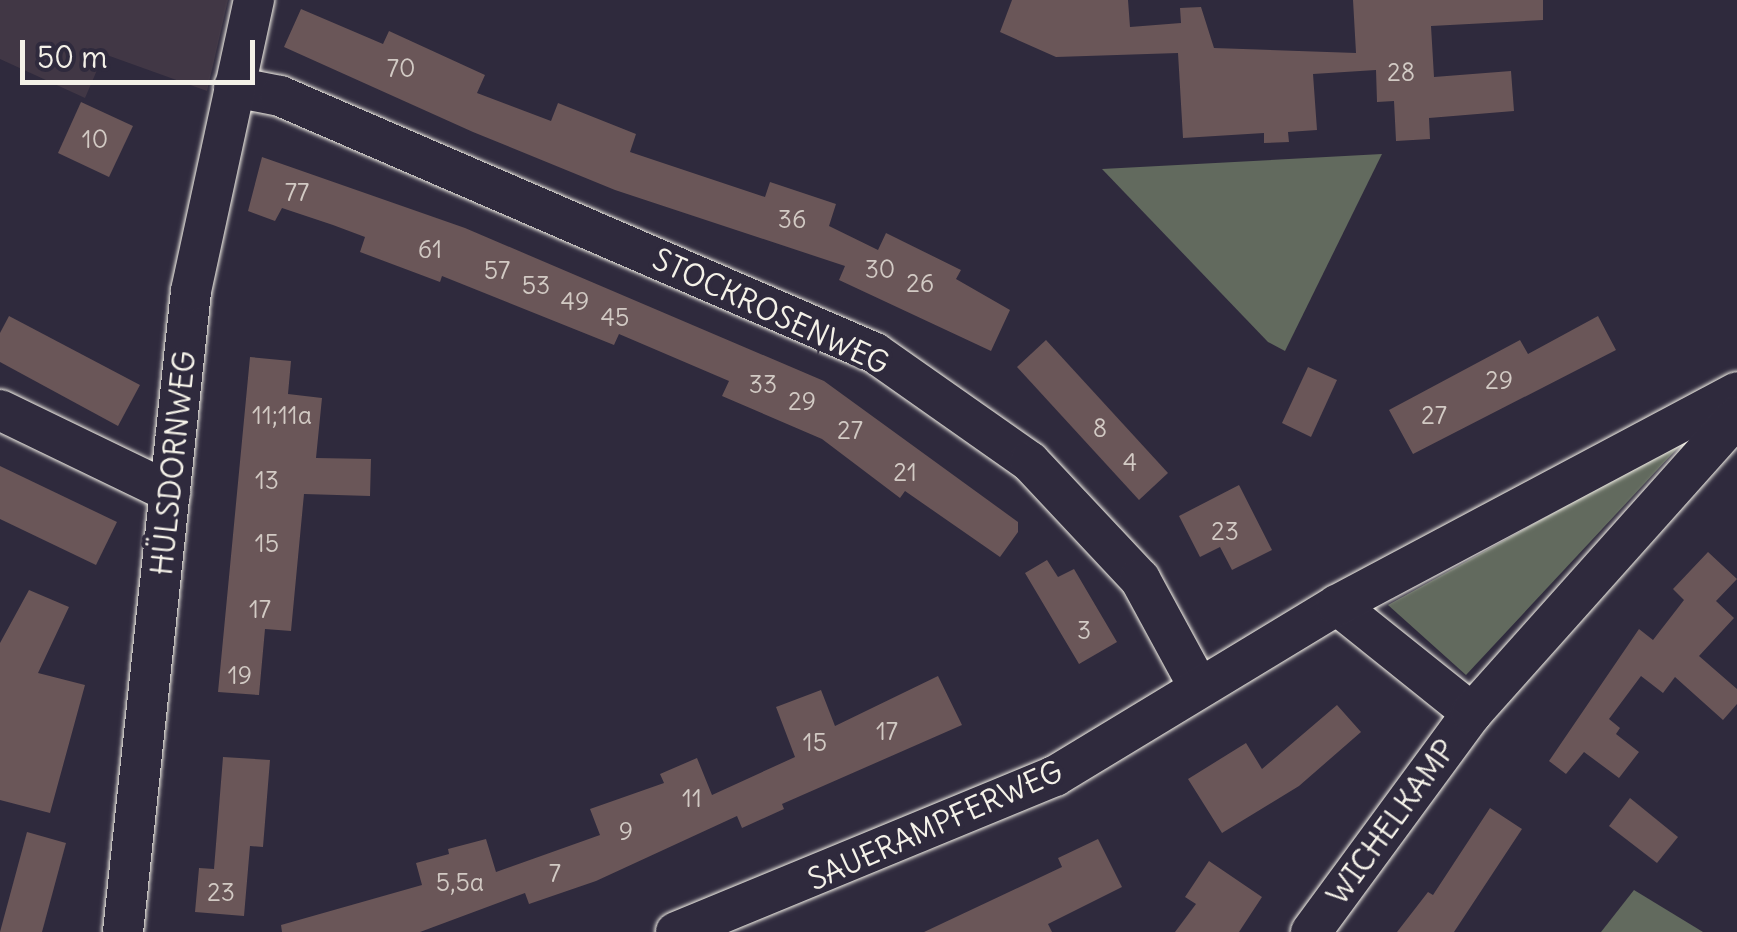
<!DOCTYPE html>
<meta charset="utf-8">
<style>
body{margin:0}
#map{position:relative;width:1737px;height:932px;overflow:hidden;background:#2f2a3d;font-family:Delius,sans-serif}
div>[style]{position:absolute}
.built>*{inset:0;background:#413745}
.green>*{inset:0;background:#626a5e}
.building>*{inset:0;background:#6a5658}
.roads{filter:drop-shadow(0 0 2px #f4f1e8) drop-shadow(0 0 2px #f4f1e8)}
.minor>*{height:40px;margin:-20px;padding:0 20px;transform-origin:20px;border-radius:20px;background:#2f2a3d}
span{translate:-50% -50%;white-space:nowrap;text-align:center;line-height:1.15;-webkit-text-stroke:8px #2f2a3d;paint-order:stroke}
.number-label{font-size:25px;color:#d2cac4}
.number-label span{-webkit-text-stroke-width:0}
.street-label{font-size:30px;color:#f4f1e8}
.scale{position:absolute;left:20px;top:40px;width:235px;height:45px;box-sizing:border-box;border:5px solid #f4f1e8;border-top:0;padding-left:12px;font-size:30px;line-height:35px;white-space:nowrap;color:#f4f1e8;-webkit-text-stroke:8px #2f2a3d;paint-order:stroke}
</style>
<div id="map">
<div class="built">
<i style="clip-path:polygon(0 0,228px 0,207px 91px,104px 54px,85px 98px,0 59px)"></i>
</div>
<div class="green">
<i style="clip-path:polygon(1382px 154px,1285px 351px,1268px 342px,1102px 169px)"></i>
<i style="clip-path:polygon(1686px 439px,1466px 675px,1388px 605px)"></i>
<i style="clip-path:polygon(1634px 890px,1703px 932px,1601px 932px)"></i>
</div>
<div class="building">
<i style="clip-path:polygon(1012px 0,1128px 0,1130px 27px,1181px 23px,1180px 8px,1201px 7px,1214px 48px,1356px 53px,1353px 0,1543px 0,1543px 20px,1431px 26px,1434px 77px,1511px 71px,1514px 111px,1429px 118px,1430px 139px,1396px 141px,1394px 101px,1377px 102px,1376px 70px,1313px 74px,1317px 130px,1288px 132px,1289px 142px,1264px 143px,1264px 133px,1183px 138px,1178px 53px,1056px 57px,1000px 32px)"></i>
<i style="clip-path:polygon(301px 9px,383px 44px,389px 31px,485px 75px,477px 93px,551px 121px,558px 103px,636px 134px,630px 152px,765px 197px,770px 182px,836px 204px,829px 226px,878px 250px,886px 233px,961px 270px,956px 279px,1010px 310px,991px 351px,839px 280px,845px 266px,615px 190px,473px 132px,284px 47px)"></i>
<i style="clip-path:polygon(81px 102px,133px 126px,109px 177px,58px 153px)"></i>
<i style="clip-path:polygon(262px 157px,465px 228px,824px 381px,1018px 522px,1018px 532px,1000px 557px,905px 491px,900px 498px,822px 439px,722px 396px,729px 381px,619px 334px,614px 345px,442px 276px,440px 282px,360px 252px,365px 237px,333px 225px,282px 208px,275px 221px,248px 211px)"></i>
<i style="clip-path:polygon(9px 316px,140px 385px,118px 426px,0 362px,0 333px)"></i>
<i style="clip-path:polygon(1598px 316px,1616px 350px,1413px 454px,1389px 410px,1520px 340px,1528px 354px)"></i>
<i style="clip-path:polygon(1046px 340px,1168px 473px,1139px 500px,1017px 367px)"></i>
<i style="clip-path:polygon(250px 357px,291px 361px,288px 394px,322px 398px,316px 458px,371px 459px,370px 496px,304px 494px,291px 631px,265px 629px,259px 695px,218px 692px)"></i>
<i style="clip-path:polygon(1308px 367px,1337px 380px,1311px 437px,1282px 423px)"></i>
<i style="clip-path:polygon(0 466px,117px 522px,96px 565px,0 519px)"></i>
<i style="clip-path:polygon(1239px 485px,1272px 550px,1232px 570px,1220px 547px,1200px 557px,1179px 516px)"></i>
<i style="clip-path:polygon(1708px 552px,1737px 579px,1716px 601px,1734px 618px,1699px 656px,1737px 689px,1737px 704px,1723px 720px,1675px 677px,1663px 693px,1641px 676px,1609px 719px,1620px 728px,1616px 734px,1639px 752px,1619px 778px,1584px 752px,1566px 774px,1549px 761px,1639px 629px,1653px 640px,1684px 600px,1673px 589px)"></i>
<i style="clip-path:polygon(1047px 560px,1058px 577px,1074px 569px,1117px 642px,1079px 664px,1025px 573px)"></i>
<i style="clip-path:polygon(29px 590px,69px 607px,38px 673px,85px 685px,50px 813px,0 800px,0 643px)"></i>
<i style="clip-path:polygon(938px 676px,962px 725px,782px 804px,784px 809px,742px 828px,737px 816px,596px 881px,529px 904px,525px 893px,420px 932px,282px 932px,281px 925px,422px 885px,416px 863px,449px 854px,448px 849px,486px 839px,496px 872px,600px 835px,590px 809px,664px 783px,660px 774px,697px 758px,712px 795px,795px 757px,776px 707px,821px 690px,835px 726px)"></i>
<i style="clip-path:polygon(1337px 705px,1361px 732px,1299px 786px,1222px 833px,1188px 779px,1246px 743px,1262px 769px)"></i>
<i style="clip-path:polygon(223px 757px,270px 760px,263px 847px,250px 846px,244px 916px,195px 912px,199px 868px,214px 869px)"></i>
<i style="clip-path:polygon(1630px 798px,1678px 837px,1657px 863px,1609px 826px)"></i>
<i style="clip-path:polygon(1490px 808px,1522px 829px,1454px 932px,1397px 932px,1428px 892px,1433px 895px)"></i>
<i style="clip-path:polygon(27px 832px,66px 843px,42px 932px,0 932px)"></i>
<i style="clip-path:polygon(1098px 839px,1122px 887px,1048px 924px,1052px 932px,924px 932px,1062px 867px,1058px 858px)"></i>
<i style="clip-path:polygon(1209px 861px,1262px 897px,1239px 932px,1175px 932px,1196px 904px,1185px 897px)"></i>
</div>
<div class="roads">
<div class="minor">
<i style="left:234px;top:87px;width:47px;rotate:11.1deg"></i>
<i style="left:280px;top:96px;width:648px;rotate:23.36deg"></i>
<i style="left:875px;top:353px;width:189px;rotate:35.1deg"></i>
<i style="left:1030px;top:462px;width:161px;rotate:46.8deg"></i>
<i style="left:1140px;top:579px;width:122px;rotate:61.5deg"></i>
<i style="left:0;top:410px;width:189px;rotate:25.8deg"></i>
<i style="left:1337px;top:605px;width:173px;rotate:38.7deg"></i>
<i style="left:123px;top:932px;width:645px;rotate:-83.94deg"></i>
<i style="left:191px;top:291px;width:298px;rotate:-77.8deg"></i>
<i style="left:676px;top:932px;width:410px;rotate:-22.4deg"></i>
<i style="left:1055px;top:776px;width:330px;rotate:-31.2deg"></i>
<i style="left:1337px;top:605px;width:453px;rotate:-28deg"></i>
<i style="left:1311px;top:932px;width:272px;rotate:-53.7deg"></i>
<i style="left:1472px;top:713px;width:397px;rotate:-48.2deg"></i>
</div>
</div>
<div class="number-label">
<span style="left:401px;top:68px">70</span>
<span style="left:1401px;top:72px">28</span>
<span style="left:95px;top:139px">10</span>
<span style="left:297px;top:192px">77</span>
<span style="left:792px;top:219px">36</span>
<span style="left:430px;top:249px">61</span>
<span style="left:880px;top:269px">30</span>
<span style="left:497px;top:270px">57</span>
<span style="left:920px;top:283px">26</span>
<span style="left:536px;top:285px">53</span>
<span style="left:575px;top:301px">49</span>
<span style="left:615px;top:317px">45</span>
<span style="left:1499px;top:380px">29</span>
<span style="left:763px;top:384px">33</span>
<span style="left:802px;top:401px">29</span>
<span style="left:282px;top:415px">11;11a</span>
<span style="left:1434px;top:415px">27</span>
<span style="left:1100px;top:428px">8</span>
<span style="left:850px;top:430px">27</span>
<span style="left:1130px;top:462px">4</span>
<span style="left:905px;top:472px">21</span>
<span style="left:267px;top:480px">13</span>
<span style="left:1225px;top:531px">23</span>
<span style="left:267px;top:543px">15</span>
<span style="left:260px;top:609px">17</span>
<span style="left:1084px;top:630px">3</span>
<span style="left:240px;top:675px">19</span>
<span style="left:887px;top:731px">17</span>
<span style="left:815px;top:742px">15</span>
<span style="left:692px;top:798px">11</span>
<span style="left:626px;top:831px">9</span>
<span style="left:555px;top:873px">7</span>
<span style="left:460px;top:882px">5,5a</span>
<span style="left:221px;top:892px">23</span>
</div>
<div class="street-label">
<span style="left:771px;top:311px;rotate:25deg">STOCKROSENWEG</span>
<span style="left:173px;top:463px;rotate:-84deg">HÜLSDORNWEG</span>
<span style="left:1391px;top:822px;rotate:-54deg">WICHELKAMP</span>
<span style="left:935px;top:825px;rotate:-24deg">SAUERAMPFERWEG</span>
</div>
<div class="scale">50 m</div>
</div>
